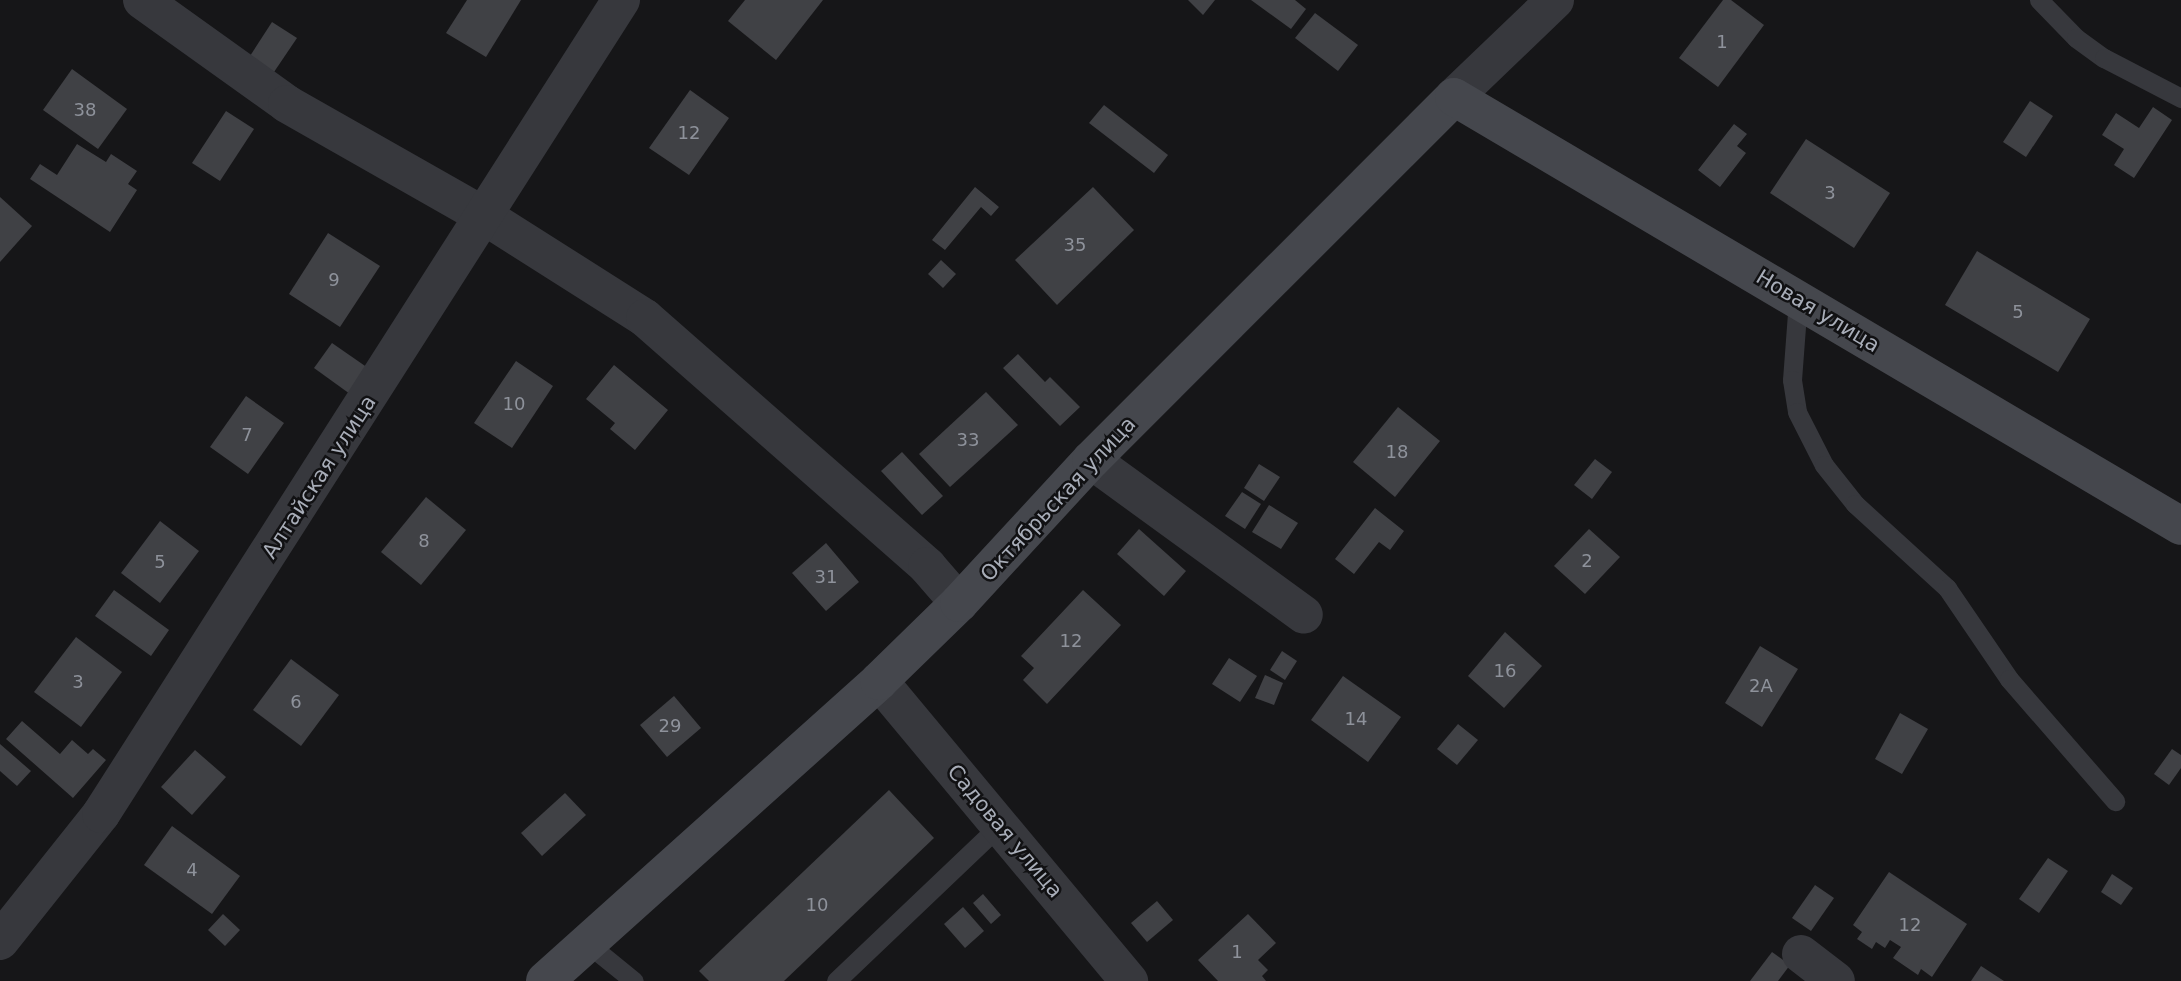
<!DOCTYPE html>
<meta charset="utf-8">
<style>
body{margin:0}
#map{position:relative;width:2181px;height:981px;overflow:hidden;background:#161618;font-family:"DejaVu Sans",sans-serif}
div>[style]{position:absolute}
.building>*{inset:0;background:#404145}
.lane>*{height:19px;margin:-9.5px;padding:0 9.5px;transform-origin:9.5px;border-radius:9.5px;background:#37383d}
.street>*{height:38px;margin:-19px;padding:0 19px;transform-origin:19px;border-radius:19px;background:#37383d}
.secondary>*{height:38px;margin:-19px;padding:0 19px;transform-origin:19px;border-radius:19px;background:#45474d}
span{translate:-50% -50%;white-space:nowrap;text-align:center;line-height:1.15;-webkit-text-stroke:5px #111113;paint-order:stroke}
.number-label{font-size:18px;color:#8e929b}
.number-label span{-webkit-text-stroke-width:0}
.street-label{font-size:21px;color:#a8adb8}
</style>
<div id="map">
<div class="building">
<i style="clip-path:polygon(467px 0,521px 0,486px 57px,446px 33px)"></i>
<i style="clip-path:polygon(745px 0,823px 0,776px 60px,728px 21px)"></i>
<i style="clip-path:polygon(1188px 0,1215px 0,1203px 15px)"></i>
<i style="clip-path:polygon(1251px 0,1295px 0,1306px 9px,1291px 29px)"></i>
<i style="clip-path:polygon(1723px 0,1731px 0,1764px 25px,1718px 87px,1679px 58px)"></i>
<i style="clip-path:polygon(1315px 13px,1358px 45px,1338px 71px,1295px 38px)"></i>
<i style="clip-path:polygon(272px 22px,297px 38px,274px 72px,250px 56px)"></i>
<i style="clip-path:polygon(72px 69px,127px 109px,98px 149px,43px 110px)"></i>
<i style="clip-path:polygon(690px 90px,729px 118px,689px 175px,649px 148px)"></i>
<i style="clip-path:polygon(2030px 101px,2053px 116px,2026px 157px,2003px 142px)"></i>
<i style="clip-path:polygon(1104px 105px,1168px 155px,1154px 173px,1089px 123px)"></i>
<i style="clip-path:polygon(2153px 107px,2172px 120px,2134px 178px,2114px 165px,2124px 149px,2102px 135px,2116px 113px,2139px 128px)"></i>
<i style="clip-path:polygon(226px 111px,254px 129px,220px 181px,192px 163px)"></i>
<i style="clip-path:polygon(1734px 124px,1747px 134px,1737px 146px,1746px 153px,1720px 187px,1698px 170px)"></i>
<i style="clip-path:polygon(1806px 139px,1890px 193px,1854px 248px,1770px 193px)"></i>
<i style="clip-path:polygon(77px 144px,106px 162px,111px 154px,137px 171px,128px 184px,137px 190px,110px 232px,30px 179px,40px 164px,57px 175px)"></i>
<i style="clip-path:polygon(975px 187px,999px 207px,991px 216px,981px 207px,945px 250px,932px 240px)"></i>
<i style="clip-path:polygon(1093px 187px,1134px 230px,1057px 305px,1015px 260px)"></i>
<i style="clip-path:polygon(0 197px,32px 226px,0 262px)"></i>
<i style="clip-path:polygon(328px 233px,380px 266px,340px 327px,289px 294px)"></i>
<i style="clip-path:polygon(1977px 251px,2090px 319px,2058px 372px,1945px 305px)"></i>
<i style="clip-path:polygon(941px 260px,956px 274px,943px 288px,928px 274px)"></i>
<i style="clip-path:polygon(332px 343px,368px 368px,350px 394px,314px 368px)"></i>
<i style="clip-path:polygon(1018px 354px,1045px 382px,1050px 377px,1080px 407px,1060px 426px,1003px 368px)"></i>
<i style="clip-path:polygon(516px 361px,553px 386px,512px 448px,474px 423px)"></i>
<i style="clip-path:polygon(614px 365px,668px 410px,635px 450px,610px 429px,615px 423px,586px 399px)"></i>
<i style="clip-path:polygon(986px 392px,1018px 425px,950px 487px,919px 454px)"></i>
<i style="clip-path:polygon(246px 396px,284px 423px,248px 474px,210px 447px)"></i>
<i style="clip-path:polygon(1398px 407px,1440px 441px,1395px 497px,1353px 462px)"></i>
<i style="clip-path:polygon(902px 452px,943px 496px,922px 515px,881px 471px)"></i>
<i style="clip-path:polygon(1595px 459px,1612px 472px,1592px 499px,1574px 485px)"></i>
<i style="clip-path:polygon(1259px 464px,1280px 477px,1264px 501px,1244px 488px)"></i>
<i style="clip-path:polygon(1242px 492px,1261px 504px,1245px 529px,1225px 516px)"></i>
<i style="clip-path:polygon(426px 497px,466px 530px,421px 585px,381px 552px)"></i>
<i style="clip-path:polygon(1269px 505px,1298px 523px,1281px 549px,1252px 532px)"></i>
<i style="clip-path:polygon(1375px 508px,1404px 531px,1390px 550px,1379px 542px,1354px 574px,1335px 559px)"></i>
<i style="clip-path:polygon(160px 521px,199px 551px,160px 603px,121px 573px)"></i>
<i style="clip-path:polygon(1139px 529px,1186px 571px,1164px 596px,1117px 554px)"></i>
<i style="clip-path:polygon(1589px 529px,1620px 557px,1585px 594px,1554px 566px)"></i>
<i style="clip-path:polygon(826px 543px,859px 582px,826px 611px,792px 573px)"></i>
<i style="clip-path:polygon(114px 590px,169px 630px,151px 656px,95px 616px)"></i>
<i style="clip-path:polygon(1083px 590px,1121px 625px,1047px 704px,1023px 680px,1034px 668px,1021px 656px)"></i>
<i style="clip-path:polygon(1505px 632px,1542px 666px,1504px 708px,1468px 676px)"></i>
<i style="clip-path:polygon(76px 637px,122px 672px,81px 727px,34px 692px)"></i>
<i style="clip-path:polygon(1760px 646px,1798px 669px,1762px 727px,1725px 703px)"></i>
<i style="clip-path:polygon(1282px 651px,1297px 661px,1285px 680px,1270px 670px)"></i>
<i style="clip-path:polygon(1229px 658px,1257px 676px,1240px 702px,1212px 684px)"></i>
<i style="clip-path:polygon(291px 659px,339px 695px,301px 746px,253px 710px)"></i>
<i style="clip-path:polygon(1265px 675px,1283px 683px,1274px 705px,1255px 698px)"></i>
<i style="clip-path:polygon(1343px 676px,1401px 717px,1368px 762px,1311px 720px)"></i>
<i style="clip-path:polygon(674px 696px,701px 728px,667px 757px,640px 725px)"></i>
<i style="clip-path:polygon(1900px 713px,1928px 729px,1902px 774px,1875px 759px)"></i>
<i style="clip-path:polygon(22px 721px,60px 754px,72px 740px,88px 754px,93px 749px,106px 760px,73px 798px,6px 739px)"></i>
<i style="clip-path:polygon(1458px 724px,1478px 740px,1457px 765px,1437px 749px)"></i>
<i style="clip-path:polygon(0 744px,31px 771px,17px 786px,0 771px)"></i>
<i style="clip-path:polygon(2172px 749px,2181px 755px,2181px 768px,2169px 785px,2154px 774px)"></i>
<i style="clip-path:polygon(195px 750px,226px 777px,192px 815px,161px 787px)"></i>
<i style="clip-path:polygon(889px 790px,934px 838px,784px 981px,709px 981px,699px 971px)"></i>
<i style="clip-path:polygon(565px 793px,586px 815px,542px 856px,521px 833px)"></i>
<i style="clip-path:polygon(172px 826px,240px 876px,212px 914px,144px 865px)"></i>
<i style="clip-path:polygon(2048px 858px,2068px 871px,2039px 913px,2019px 899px)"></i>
<i style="clip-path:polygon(1889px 872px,1967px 924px,1932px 977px,1921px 969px,1918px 975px,1893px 958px,1901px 947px,1890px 940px,1885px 948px,1876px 942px,1872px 949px,1857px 939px,1862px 932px,1853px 925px)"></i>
<i style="clip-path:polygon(2112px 874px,2133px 888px,2121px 905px,2101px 892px)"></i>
<i style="clip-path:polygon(1815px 885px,1834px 898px,1811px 931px,1792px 918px)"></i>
<i style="clip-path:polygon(983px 894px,1001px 915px,991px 924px,973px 903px)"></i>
<i style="clip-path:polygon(1157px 901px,1173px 920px,1147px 942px,1131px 923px)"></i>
<i style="clip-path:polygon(963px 907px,984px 931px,965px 948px,944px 924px)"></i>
<i style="clip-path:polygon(223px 914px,240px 930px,225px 946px,208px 930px)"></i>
<i style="clip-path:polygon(1248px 914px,1276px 943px,1258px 960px,1268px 970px,1262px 976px,1266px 981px,1218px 981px,1198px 960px)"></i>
<i style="clip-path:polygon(1772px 952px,1790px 965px,1778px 981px,1750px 981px)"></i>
<i style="clip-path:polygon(1981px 966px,2004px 981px,1971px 981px)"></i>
</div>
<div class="lane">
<i style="left:2039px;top:0;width:53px;rotate:45.8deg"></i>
<i style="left:2076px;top:38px;width:34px;rotate:36deg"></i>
<i style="left:2104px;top:58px;width:87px;rotate:27.5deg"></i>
<i style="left:1798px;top:300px;width:80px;rotate:94.3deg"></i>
<i style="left:1792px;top:380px;width:32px;rotate:81deg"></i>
<i style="left:1797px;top:412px;width:59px;rotate:63deg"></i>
<i style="left:1824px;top:465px;width:50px;rotate:51.5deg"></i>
<i style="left:1855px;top:504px;width:125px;rotate:42.4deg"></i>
<i style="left:1947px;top:588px;width:110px;rotate:55.7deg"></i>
<i style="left:2009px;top:679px;width:162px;rotate:49deg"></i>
<i style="left:587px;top:943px;width:60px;rotate:39deg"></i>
<i style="left:836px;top:981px;width:226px;rotate:-43.6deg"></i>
</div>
<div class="street">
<i style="left:142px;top:0;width:178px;rotate:35.6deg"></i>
<i style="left:287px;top:104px;width:229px;rotate:29.6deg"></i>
<i style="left:486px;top:217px;width:188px;rotate:32.4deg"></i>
<i style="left:645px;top:318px;width:376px;rotate:41.3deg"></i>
<i style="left:927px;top:566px;width:49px;rotate:49.1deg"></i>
<i style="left:1454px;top:97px;width:140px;rotate:-43.8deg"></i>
<i style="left:1091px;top:460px;width:263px;rotate:36deg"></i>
<i style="left:879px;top:681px;width:391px;rotate:50.2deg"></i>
<i style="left:0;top:941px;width:162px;rotate:-51.5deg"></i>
<i style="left:101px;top:814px;width:966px;rotate:-57.43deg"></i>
<i style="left:1801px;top:954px;width:44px;rotate:37.6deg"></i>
</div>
<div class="secondary">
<i style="left:545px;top:981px;width:449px;rotate:-41.9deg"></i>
<i style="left:879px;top:681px;width:112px;rotate:-44.3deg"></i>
<i style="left:959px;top:603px;width:195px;rotate:-47.3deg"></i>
<i style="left:1091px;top:460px;width:513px;rotate:-45deg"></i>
<i style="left:1454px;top:97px;width:844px;rotate:30.54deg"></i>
</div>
<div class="number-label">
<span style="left:1722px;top:42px">1</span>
<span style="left:85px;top:110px">38</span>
<span style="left:689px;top:133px">12</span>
<span style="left:1830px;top:193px">3</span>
<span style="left:1075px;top:245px">35</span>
<span style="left:334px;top:280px">9</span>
<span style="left:2018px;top:312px">5</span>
<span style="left:514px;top:404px">10</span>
<span style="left:247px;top:435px">7</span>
<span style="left:968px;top:440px">33</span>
<span style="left:1397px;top:452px">18</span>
<span style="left:424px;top:541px">8</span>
<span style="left:1587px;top:561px">2</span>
<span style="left:160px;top:562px">5</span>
<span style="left:826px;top:577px">31</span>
<span style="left:1071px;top:641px">12</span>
<span style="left:1505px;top:671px">16</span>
<span style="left:78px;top:682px">3</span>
<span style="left:1761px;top:686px">2А</span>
<span style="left:296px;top:702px">6</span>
<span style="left:1356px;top:719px">14</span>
<span style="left:670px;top:726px">29</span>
<span style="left:192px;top:870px">4</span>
<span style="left:817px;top:905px">10</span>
<span style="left:1910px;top:925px">12</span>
<span style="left:1237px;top:952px">1</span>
</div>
<div class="street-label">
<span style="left:1818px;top:311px;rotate:31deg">Новая улица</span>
<span style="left:319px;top:477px;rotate:-57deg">Алтайская улица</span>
<span style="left:1058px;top:499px;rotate:-47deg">Октябрьская улица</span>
<span style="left:1005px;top:831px;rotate:50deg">Садовая улица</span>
</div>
</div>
